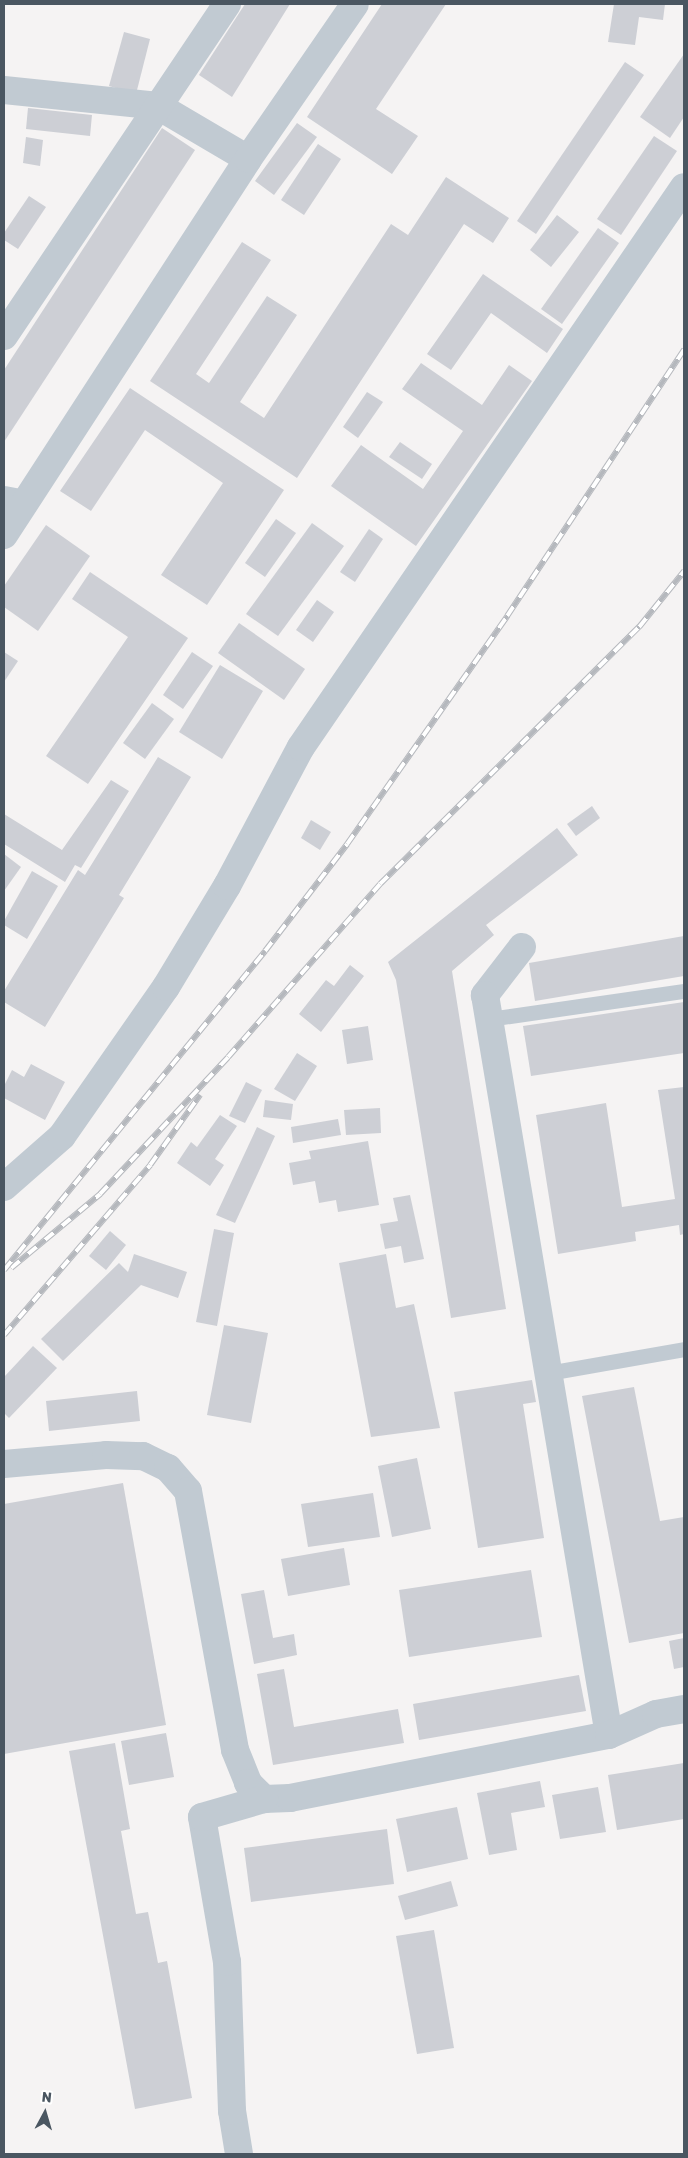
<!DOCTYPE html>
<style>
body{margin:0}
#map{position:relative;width:688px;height:2158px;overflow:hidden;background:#f5f3f3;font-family:Rubik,sans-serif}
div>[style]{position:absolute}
.building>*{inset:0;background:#cdcfd5}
.service>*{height:15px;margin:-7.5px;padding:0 7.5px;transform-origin:7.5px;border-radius:7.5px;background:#c1cad2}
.minor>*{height:28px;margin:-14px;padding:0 14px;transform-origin:14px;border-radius:14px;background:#c1cad2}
.tertiary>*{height:28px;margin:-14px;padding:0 14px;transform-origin:14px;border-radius:14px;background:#c1cad2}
.rail>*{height:5.5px;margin-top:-2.75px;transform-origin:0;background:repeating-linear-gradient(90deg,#fff 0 11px,#b5b8bd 0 22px);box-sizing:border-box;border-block:1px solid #b5b8bd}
span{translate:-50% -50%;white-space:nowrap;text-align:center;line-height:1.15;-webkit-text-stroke:5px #fff;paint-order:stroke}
.frame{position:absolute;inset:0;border:5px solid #4a5661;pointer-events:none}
.north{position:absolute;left:20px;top:2088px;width:50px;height:50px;-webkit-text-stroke:4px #fff;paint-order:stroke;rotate:6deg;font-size:14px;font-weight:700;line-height:20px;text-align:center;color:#4a5661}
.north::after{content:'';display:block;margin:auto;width:18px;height:22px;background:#4a5661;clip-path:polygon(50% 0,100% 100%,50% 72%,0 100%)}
</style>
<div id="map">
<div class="building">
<i style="clip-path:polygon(245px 4px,290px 4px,232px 97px,199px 75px)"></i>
<i style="clip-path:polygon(382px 4px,446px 4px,376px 109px,418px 136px,392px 174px,307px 117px)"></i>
<i style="clip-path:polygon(614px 4px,665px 4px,663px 20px,639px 17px,635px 45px,608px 42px)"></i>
<i style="clip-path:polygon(124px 32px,150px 39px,136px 94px,109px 86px)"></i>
<i style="clip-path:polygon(684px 54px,684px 117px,670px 138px,640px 117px)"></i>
<i style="clip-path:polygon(625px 62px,644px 75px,536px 234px,517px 221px)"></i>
<i style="clip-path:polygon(28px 108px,92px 115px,90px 136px,26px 129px)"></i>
<i style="clip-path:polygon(297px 123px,317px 137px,274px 195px,255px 181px)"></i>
<i style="clip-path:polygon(162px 128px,195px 150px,4px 442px,4px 370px)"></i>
<i style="clip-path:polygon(654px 136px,677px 151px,621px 235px,597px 219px)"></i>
<i style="clip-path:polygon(26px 137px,43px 140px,40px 166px,23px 163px)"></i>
<i style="clip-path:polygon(318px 144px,341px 159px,304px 215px,281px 200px)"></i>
<i style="clip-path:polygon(446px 177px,509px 218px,493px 243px,464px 224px,297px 478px,150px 381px,242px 242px,271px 260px,196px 374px,209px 383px,267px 296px,297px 315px,240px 402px,264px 418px,391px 224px,408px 235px)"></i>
<i style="clip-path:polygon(29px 196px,46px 207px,18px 249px,4px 240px,4px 233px)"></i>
<i style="clip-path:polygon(557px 215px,579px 232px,551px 267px,530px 250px)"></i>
<i style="clip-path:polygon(598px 228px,619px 243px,562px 324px,541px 309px)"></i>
<i style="clip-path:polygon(483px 274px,563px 329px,547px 353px,491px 313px,451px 370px,427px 354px)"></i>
<i style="clip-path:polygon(421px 363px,482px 405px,509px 365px,532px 381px,416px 546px,331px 486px,361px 445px,423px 489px,463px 431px,402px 389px)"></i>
<i style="clip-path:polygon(130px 388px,284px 490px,207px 605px,161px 575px,223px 483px,145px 430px,91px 511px,60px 491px)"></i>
<i style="clip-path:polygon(367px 392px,383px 402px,358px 438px,343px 427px)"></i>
<i style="clip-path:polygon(400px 442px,432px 464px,422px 479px,389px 457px)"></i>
<i style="clip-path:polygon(276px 519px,296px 533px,265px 577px,245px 563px)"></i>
<i style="clip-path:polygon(312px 523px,344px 546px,278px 636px,246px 614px)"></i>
<i style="clip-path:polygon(46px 525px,90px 556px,38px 631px,4px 607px,4px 586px)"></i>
<i style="clip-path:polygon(369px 529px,383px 539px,355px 582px,340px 572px)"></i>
<i style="clip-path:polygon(90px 572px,188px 638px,88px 784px,46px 756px,128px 637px,72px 599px)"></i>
<i style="clip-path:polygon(317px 600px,334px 612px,313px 642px,296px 630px)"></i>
<i style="clip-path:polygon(239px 623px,305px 669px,284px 700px,218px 653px)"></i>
<i style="clip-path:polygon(4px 652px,18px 661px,4px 682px)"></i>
<i style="clip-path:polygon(192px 652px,213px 666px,183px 709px,163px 695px)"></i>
<i style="clip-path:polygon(220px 665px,263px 691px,222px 759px,179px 732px)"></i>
<i style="clip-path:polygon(152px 703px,174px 719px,145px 759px,123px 743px)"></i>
<i style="clip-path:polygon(158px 757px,191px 777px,119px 895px,124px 898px,45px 1027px,4px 1002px,4px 991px,78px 870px,85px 875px)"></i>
<i style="clip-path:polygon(111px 780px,129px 791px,81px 868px,75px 865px,65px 882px,4px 844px,4px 814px,62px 850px)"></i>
<i style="clip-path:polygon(592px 806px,600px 818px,576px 836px,567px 824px)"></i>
<i style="clip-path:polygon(311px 820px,331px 832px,320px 850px,301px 838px)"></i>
<i style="clip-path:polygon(557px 828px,578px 855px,486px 925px,494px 935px,452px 971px,506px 1309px,451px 1318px,396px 980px,388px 962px)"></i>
<i style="clip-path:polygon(4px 854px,21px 867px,4px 891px)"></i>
<i style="clip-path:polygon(32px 871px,58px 886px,27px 939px,4px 925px,4px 921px)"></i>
<i style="clip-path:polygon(684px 936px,684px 976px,535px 1001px,529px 963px)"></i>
<i style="clip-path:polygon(350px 965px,364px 976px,321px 1032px,299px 1014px,326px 980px,334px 986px)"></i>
<i style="clip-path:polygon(684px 1002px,684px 1053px,531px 1076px,523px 1026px)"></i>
<i style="clip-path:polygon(368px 1026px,373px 1060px,347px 1064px,342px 1030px)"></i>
<i style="clip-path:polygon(297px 1053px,317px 1066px,295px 1101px,274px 1089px)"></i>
<i style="clip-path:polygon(31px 1064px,65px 1082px,45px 1120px,4px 1098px,4px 1086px,12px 1070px,24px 1077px)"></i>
<i style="clip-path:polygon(246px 1082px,262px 1090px,245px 1123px,229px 1116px)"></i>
<i style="clip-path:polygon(684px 1087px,684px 1234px,680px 1235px,679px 1225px,635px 1232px,636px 1241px,558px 1254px,536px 1115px,606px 1103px,622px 1207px,675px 1199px,658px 1090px)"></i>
<i style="clip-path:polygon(265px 1100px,293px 1104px,291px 1120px,263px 1117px)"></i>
<i style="clip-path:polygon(380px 1108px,381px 1133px,346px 1135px,344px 1110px)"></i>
<i style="clip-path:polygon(220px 1115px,237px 1126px,215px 1159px,224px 1165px,210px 1186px,177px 1163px,191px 1142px,197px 1147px)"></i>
<i style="clip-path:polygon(338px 1119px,341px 1135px,293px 1143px,291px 1127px)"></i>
<i style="clip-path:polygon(257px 1127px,275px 1136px,235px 1223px,216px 1215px)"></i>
<i style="clip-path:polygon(368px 1141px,379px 1205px,338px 1212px,336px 1200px,319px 1203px,315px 1181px,293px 1185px,289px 1163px,311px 1159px,309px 1151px)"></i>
<i style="clip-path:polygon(410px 1195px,424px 1259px,404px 1263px,401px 1246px,385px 1249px,380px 1224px,398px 1221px,393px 1198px)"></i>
<i style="clip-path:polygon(214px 1229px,234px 1233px,217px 1326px,196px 1322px)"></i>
<i style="clip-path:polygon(110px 1231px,126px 1245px,106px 1270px,89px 1256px)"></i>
<i style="clip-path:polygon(134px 1254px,187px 1272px,178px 1298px,141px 1285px,63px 1361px,41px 1339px,119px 1263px,128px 1272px)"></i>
<i style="clip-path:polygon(386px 1254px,396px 1308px,414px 1304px,440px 1428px,371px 1437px,339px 1263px)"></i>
<i style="clip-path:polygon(224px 1325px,268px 1333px,251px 1423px,207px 1415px)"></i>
<i style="clip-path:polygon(33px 1346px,57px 1368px,9px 1418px,4px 1413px,4px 1377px)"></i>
<i style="clip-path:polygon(532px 1380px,536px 1402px,523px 1404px,544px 1538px,478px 1548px,454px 1392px)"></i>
<i style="clip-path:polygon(634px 1387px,660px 1521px,684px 1517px,684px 1633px,629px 1643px,582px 1396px)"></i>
<i style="clip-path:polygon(137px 1391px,140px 1421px,49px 1431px,46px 1401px)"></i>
<i style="clip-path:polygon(417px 1458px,431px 1529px,392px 1537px,378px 1466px)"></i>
<i style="clip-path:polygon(123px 1483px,166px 1725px,4px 1754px,4px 1504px)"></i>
<i style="clip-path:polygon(373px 1493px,380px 1537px,308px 1547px,301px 1504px)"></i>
<i style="clip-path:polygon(344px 1548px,350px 1585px,288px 1596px,281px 1559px)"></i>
<i style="clip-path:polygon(531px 1570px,542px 1637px,409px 1657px,399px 1590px)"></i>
<i style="clip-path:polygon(264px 1590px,273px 1638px,294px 1634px,297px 1655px,254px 1664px,241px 1594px)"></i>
<i style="clip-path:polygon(684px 1638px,684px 1667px,674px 1669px,669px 1641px)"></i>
<i style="clip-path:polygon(284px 1669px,294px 1727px,398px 1709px,404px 1743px,273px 1765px,257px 1674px)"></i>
<i style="clip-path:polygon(579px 1675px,586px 1711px,419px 1740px,413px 1704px)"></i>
<i style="clip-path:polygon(166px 1733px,174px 1777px,129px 1785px,121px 1741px)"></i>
<i style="clip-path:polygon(115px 1743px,130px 1829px,121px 1831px,136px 1914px,148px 1912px,158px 1963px,167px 1961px,192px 2098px,135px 2109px,69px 1751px)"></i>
<i style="clip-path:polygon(684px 1763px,684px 1819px,617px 1830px,608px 1775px)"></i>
<i style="clip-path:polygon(540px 1781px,545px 1807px,511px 1813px,517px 1850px,489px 1855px,477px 1793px)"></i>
<i style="clip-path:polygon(598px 1787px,606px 1832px,560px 1839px,552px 1795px)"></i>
<i style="clip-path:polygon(457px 1807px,468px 1859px,407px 1872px,396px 1819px)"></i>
<i style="clip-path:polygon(387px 1829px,394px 1884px,251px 1902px,244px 1848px)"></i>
<i style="clip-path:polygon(451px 1881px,458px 1906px,405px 1920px,398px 1896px)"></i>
<i style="clip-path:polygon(434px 1930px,454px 2048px,417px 2054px,396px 1936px)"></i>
</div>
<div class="service">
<i style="left:489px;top:1019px;width:197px;rotate:-8.2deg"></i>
<i style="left:548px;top:1373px;width:138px;rotate:-10deg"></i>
</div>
<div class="minor">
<i style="left:4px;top:90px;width:155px;rotate:5.9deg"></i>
<i style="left:158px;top:106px;width:104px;rotate:30.5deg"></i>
<i style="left:4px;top:336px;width:400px;rotate:-56.1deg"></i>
<i style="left:4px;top:500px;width:20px;rotate:11deg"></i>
<i style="left:522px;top:947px;width:61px;rotate:127.6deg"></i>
<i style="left:485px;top:995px;width:750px;rotate:80.49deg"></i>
<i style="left:4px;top:1187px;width:77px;rotate:-41.3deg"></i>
<i style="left:62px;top:1136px;width:182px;rotate:-55.1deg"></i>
<i style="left:166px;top:987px;width:118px;rotate:-58.9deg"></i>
<i style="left:227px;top:886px;width:157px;rotate:-62deg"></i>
<i style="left:301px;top:747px;width:678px;rotate:-55.63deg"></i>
<i style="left:4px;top:1464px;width:102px;rotate:-5deg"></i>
<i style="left:106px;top:1455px;width:37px;rotate:2deg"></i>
<i style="left:143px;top:1456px;width:28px;rotate:26deg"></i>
<i style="left:168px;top:1468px;width:30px;rotate:49deg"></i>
<i style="left:188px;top:1491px;width:263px;rotate:79.7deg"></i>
<i style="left:235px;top:1750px;width:35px;rotate:68deg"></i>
<i style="left:248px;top:1783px;width:23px;rotate:45deg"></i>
<i style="left:264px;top:1799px;width:26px;rotate:-2deg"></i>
<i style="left:290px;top:1798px;width:325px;rotate:-11.2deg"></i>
<i style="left:609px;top:1735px;width:51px;rotate:-24.1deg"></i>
<i style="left:656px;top:1714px;width:28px;rotate:-10deg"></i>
<i style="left:239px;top:2154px;width:44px;rotate:-99.2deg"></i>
<i style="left:232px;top:2111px;width:149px;rotate:-91.9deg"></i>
<i style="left:227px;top:1962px;width:147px;rotate:-99.8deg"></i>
<i style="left:202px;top:1817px;width:65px;rotate:-16.2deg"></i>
</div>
<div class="tertiary">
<i style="left:4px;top:535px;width:448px;rotate:-57deg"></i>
<i style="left:248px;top:159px;width:188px;rotate:-55.4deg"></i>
</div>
<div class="rail">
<i style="left:11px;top:1268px;width:116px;rotate:-39.7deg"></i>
<i style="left:100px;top:1194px;width:187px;rotate:-46.9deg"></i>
<i style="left:228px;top:1057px;width:230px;rotate:-48.7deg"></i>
<i style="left:380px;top:884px;width:365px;rotate:-44.8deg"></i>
<i style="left:639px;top:627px;width:72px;rotate:-51.2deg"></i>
<i style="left:4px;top:1270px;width:412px;rotate:-50.7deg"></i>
<i style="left:265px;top:951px;width:135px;rotate:-52.5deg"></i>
<i style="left:347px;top:844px;width:279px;rotate:-54.9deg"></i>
<i style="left:507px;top:616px;width:320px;rotate:-56.4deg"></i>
<i style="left:4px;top:1335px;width:224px;rotate:-49.3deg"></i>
<i style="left:150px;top:1165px;width:86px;rotate:-54.5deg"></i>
</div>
<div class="frame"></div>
<div class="north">N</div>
</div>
